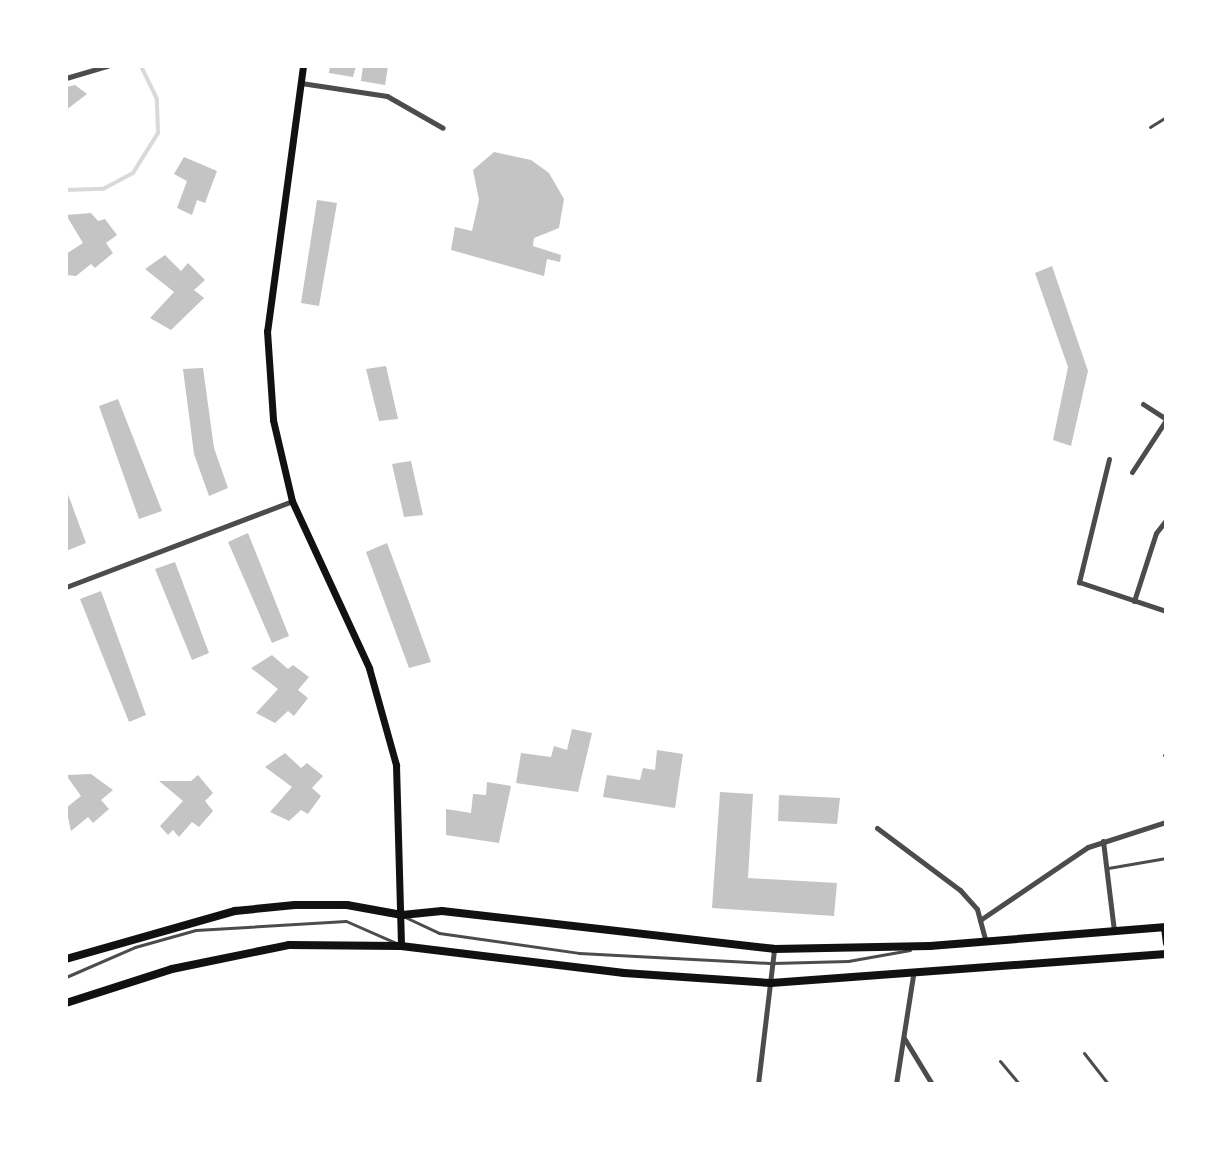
<!DOCTYPE html>
<style>
body{margin:0}
#map{position:relative;width:1232px;height:1150px;overflow:hidden;background:#fff;font-family:Barlow,sans-serif}
div>[style]{position:absolute}
.stream>*{height:4px;margin:-2px;padding:0 2px;transform-origin:2px;border-radius:2px;background:#d9d9d9}
.building>*{inset:0;background:#c4c4c4}
.service>*{height:3px;margin:-1.5px;padding:0 1.5px;transform-origin:1.5px;border-radius:1.5px;background:#4c4c4c}
.minor>*{height:5px;margin:-2.5px;padding:0 2.5px;transform-origin:2.5px;border-radius:2.5px;background:#4c4c4c}
.secondary>*{height:7px;margin:-3.5px;padding:0 3.5px;transform-origin:3.5px;border-radius:3.5px;background:#111}
.primary>*{height:8px;margin:-4px;padding:0 4px;transform-origin:4px;border-radius:4px;background:#111}
span{translate:-50% -50%;white-space:nowrap;text-align:center;line-height:1.15;-webkit-text-stroke:6px #fff;paint-order:stroke}
.frame{position:absolute;inset:0;border:68px solid #fff;pointer-events:none}
</style>
<div id="map">
<div class="stream">
<i style="left:66px;top:190px;width:37px;rotate:-2deg"></i>
<i style="left:103px;top:189px;width:34px;rotate:-28deg"></i>
<i style="left:133px;top:173px;width:47px;rotate:-58deg"></i>
<i style="left:158px;top:133px;width:34px;rotate:-92deg"></i>
<i style="left:157px;top:99px;width:37px;rotate:-116deg"></i>
</div>
<div class="building">
<i style="clip-path:polygon(330px 66px,356px 66px,353px 77px,329px 73px)"></i>
<i style="clip-path:polygon(363px 66px,388px 66px,385px 85px,361px 81px)"></i>
<i style="clip-path:polygon(75px 85px,87px 94px,66px 110px,66px 87px)"></i>
<i style="clip-path:polygon(494px 152px,531px 160px,549px 173px,564px 199px,559px 228px,534px 238px,533px 246px,561px 255px,560px 262px,547px 259px,544px 276px,451px 250px,455px 227px,472px 231px,479px 200px,473px 170px)"></i>
<i style="clip-path:polygon(184px 157px,217px 171px,205px 203px,197px 200px,192px 215px,177px 208px,187px 181px,174px 174px)"></i>
<i style="clip-path:polygon(317px 200px,337px 203px,319px 306px,301px 303px)"></i>
<i style="clip-path:polygon(91px 213px,98px 221px,105px 219px,117px 235px,106px 243px,113px 253px,95px 268px,91px 264px,76px 276px,67px 275px,66px 254px,83px 243px,66px 215px)"></i>
<i style="clip-path:polygon(165px 255px,181px 271px,188px 263px,205px 280px,194px 290px,204px 298px,171px 330px,150px 318px,174px 292px,145px 269px)"></i>
<i style="clip-path:polygon(1052px 266px,1088px 371px,1071px 446px,1053px 440px,1068px 367px,1035px 273px)"></i>
<i style="clip-path:polygon(386px 366px,398px 419px,379px 421px,366px 369px)"></i>
<i style="clip-path:polygon(203px 368px,214px 448px,228px 488px,209px 496px,194px 454px,183px 369px)"></i>
<i style="clip-path:polygon(118px 399px,162px 511px,139px 519px,99px 406px)"></i>
<i style="clip-path:polygon(411px 461px,423px 515px,404px 517px,392px 464px)"></i>
<i style="clip-path:polygon(66px 489px,86px 543px,66px 551px)"></i>
<i style="clip-path:polygon(248px 533px,289px 636px,272px 643px,228px 542px)"></i>
<i style="clip-path:polygon(387px 543px,409px 602px,431px 662px,409px 668px,366px 552px)"></i>
<i style="clip-path:polygon(175px 562px,209px 653px,192px 660px,155px 569px)"></i>
<i style="clip-path:polygon(101px 591px,146px 715px,129px 722px,80px 599px)"></i>
<i style="clip-path:polygon(272px 655px,288px 669px,293px 665px,309px 677px,298px 690px,308px 698px,294px 716px,288px 711px,275px 723px,256px 713px,278px 689px,251px 668px)"></i>
<i style="clip-path:polygon(572px 729px,592px 733px,578px 792px,516px 783px,521px 753px,551px 757px,554px 746px,567px 750px)"></i>
<i style="clip-path:polygon(657px 750px,683px 754px,675px 808px,603px 797px,607px 775px,640px 780px,643px 768px,655px 770px)"></i>
<i style="clip-path:polygon(285px 753px,301px 768px,307px 763px,323px 776px,312px 788px,321px 796px,308px 814px,301px 810px,289px 821px,270px 812px,292px 787px,265px 767px)"></i>
<i style="clip-path:polygon(91px 774px,113px 790px,101px 800px,109px 809px,93px 823px,88px 817px,71px 831px,66px 808px,81px 796px,66px 775px)"></i>
<i style="clip-path:polygon(198px 775px,213px 793px,205px 801px,213px 811px,199px 827px,192px 822px,179px 837px,173px 830px,168px 835px,160px 826px,183px 801px,159px 781px,191px 781px)"></i>
<i style="clip-path:polygon(487px 782px,511px 786px,499px 843px,446px 835px,446px 809px,471px 813px,473px 794px,486px 795px)"></i>
<i style="clip-path:polygon(720px 792px,753px 794px,748px 878px,837px 883px,834px 916px,712px 908px)"></i>
<i style="clip-path:polygon(779px 795px,840px 798px,837px 824px,778px 821px)"></i>
</div>
<div class="service">
<i style="left:1150px;top:127px;width:19px;rotate:-32deg"></i>
<i style="left:1164px;top:755px;width:2px;rotate:-27deg"></i>
<i style="left:1108px;top:868px;width:59px;rotate:-9.8deg"></i>
<i style="left:405px;top:917px;width:38px;rotate:25deg"></i>
<i style="left:439px;top:933px;width:141px;rotate:8.1deg"></i>
<i style="left:579px;top:953px;width:194px;rotate:3deg"></i>
<i style="left:773px;top:963px;width:75px;rotate:-1.5deg"></i>
<i style="left:848px;top:961px;width:63px;rotate:-10.1deg"></i>
<i style="left:66px;top:977px;width:75px;rotate:-23.5deg"></i>
<i style="left:135px;top:947px;width:63px;rotate:-15.6deg"></i>
<i style="left:196px;top:930px;width:150px;rotate:-3.4deg"></i>
<i style="left:346px;top:921px;width:55px;rotate:23.7deg"></i>
<i style="left:1084px;top:1053px;width:39px;rotate:52deg"></i>
<i style="left:1000px;top:1061px;width:30px;rotate:50deg"></i>
</div>
<div class="minor">
<i style="left:66px;top:78px;width:43px;rotate:-16.3deg"></i>
<i style="left:301px;top:83px;width:87px;rotate:8.6deg"></i>
<i style="left:387px;top:96px;width:64px;rotate:29.7deg"></i>
<i style="left:1143px;top:404px;width:27px;rotate:33deg"></i>
<i style="left:1109px;top:459px;width:127px;rotate:103.7deg"></i>
<i style="left:1079px;top:582px;width:92px;rotate:18.4deg"></i>
<i style="left:1132px;top:472px;width:62px;rotate:-56.8deg"></i>
<i style="left:66px;top:587px;width:242px;rotate:-20.8deg"></i>
<i style="left:1134px;top:601px;width:71px;rotate:-72.1deg"></i>
<i style="left:1156px;top:533px;width:16px;rotate:-52deg"></i>
<i style="left:877px;top:828px;width:104px;rotate:36.8deg"></i>
<i style="left:960px;top:890px;width:25px;rotate:48deg"></i>
<i style="left:977px;top:909px;width:31px;rotate:75deg"></i>
<i style="left:1103px;top:841px;width:91px;rotate:83deg"></i>
<i style="left:980px;top:920px;width:130px;rotate:-34.1deg"></i>
<i style="left:1088px;top:847px;width:82px;rotate:-17.8deg"></i>
<i style="left:904px;top:1038px;width:54px;rotate:58.7deg"></i>
<i style="left:758px;top:1084px;width:136px;rotate:-83.2deg"></i>
<i style="left:896px;top:1084px;width:109px;rotate:-81.1deg"></i>
</div>
<div class="secondary">
<i style="left:303px;top:66px;width:267px;rotate:97.7deg"></i>
<i style="left:267px;top:331px;width:89px;rotate:86.1deg"></i>
<i style="left:273px;top:420px;width:83px;rotate:76.8deg"></i>
<i style="left:292px;top:501px;width:184px;rotate:65.2deg"></i>
<i style="left:369px;top:668px;width:101px;rotate:74.4deg"></i>
<i style="left:396px;top:765px;width:181px;rotate:88.4deg"></i>
<i style="left:1164px;top:927px;width:16px;rotate:83deg"></i>
</div>
<div class="primary">
<i style="left:66px;top:959px;width:176px;rotate:-15.9deg"></i>
<i style="left:235px;top:911px;width:60px;rotate:-5.7deg"></i>
<i style="left:295px;top:905px;width:52px"></i>
<i style="left:347px;top:905px;width:56px;rotate:10.3deg"></i>
<i style="left:402px;top:915px;width:40px;rotate:-5.7deg"></i>
<i style="left:442px;top:911px;width:334px;rotate:6.5deg"></i>
<i style="left:774px;top:949px;width:156px;rotate:-1.1deg"></i>
<i style="left:930px;top:946px;width:237px;rotate:-4.6deg"></i>
<i style="left:66px;top:1003px;width:111px;rotate:-17.8deg"></i>
<i style="left:172px;top:969px;width:119px;rotate:-11.6deg"></i>
<i style="left:289px;top:945px;width:112px;rotate:0.5deg"></i>
<i style="left:401px;top:946px;width:225px;rotate:6.9deg"></i>
<i style="left:624px;top:973px;width:147px;rotate:3.9deg"></i>
<i style="left:771px;top:983px;width:396px;rotate:-4.2deg"></i>
</div>
<div class="frame"></div>
</div>
